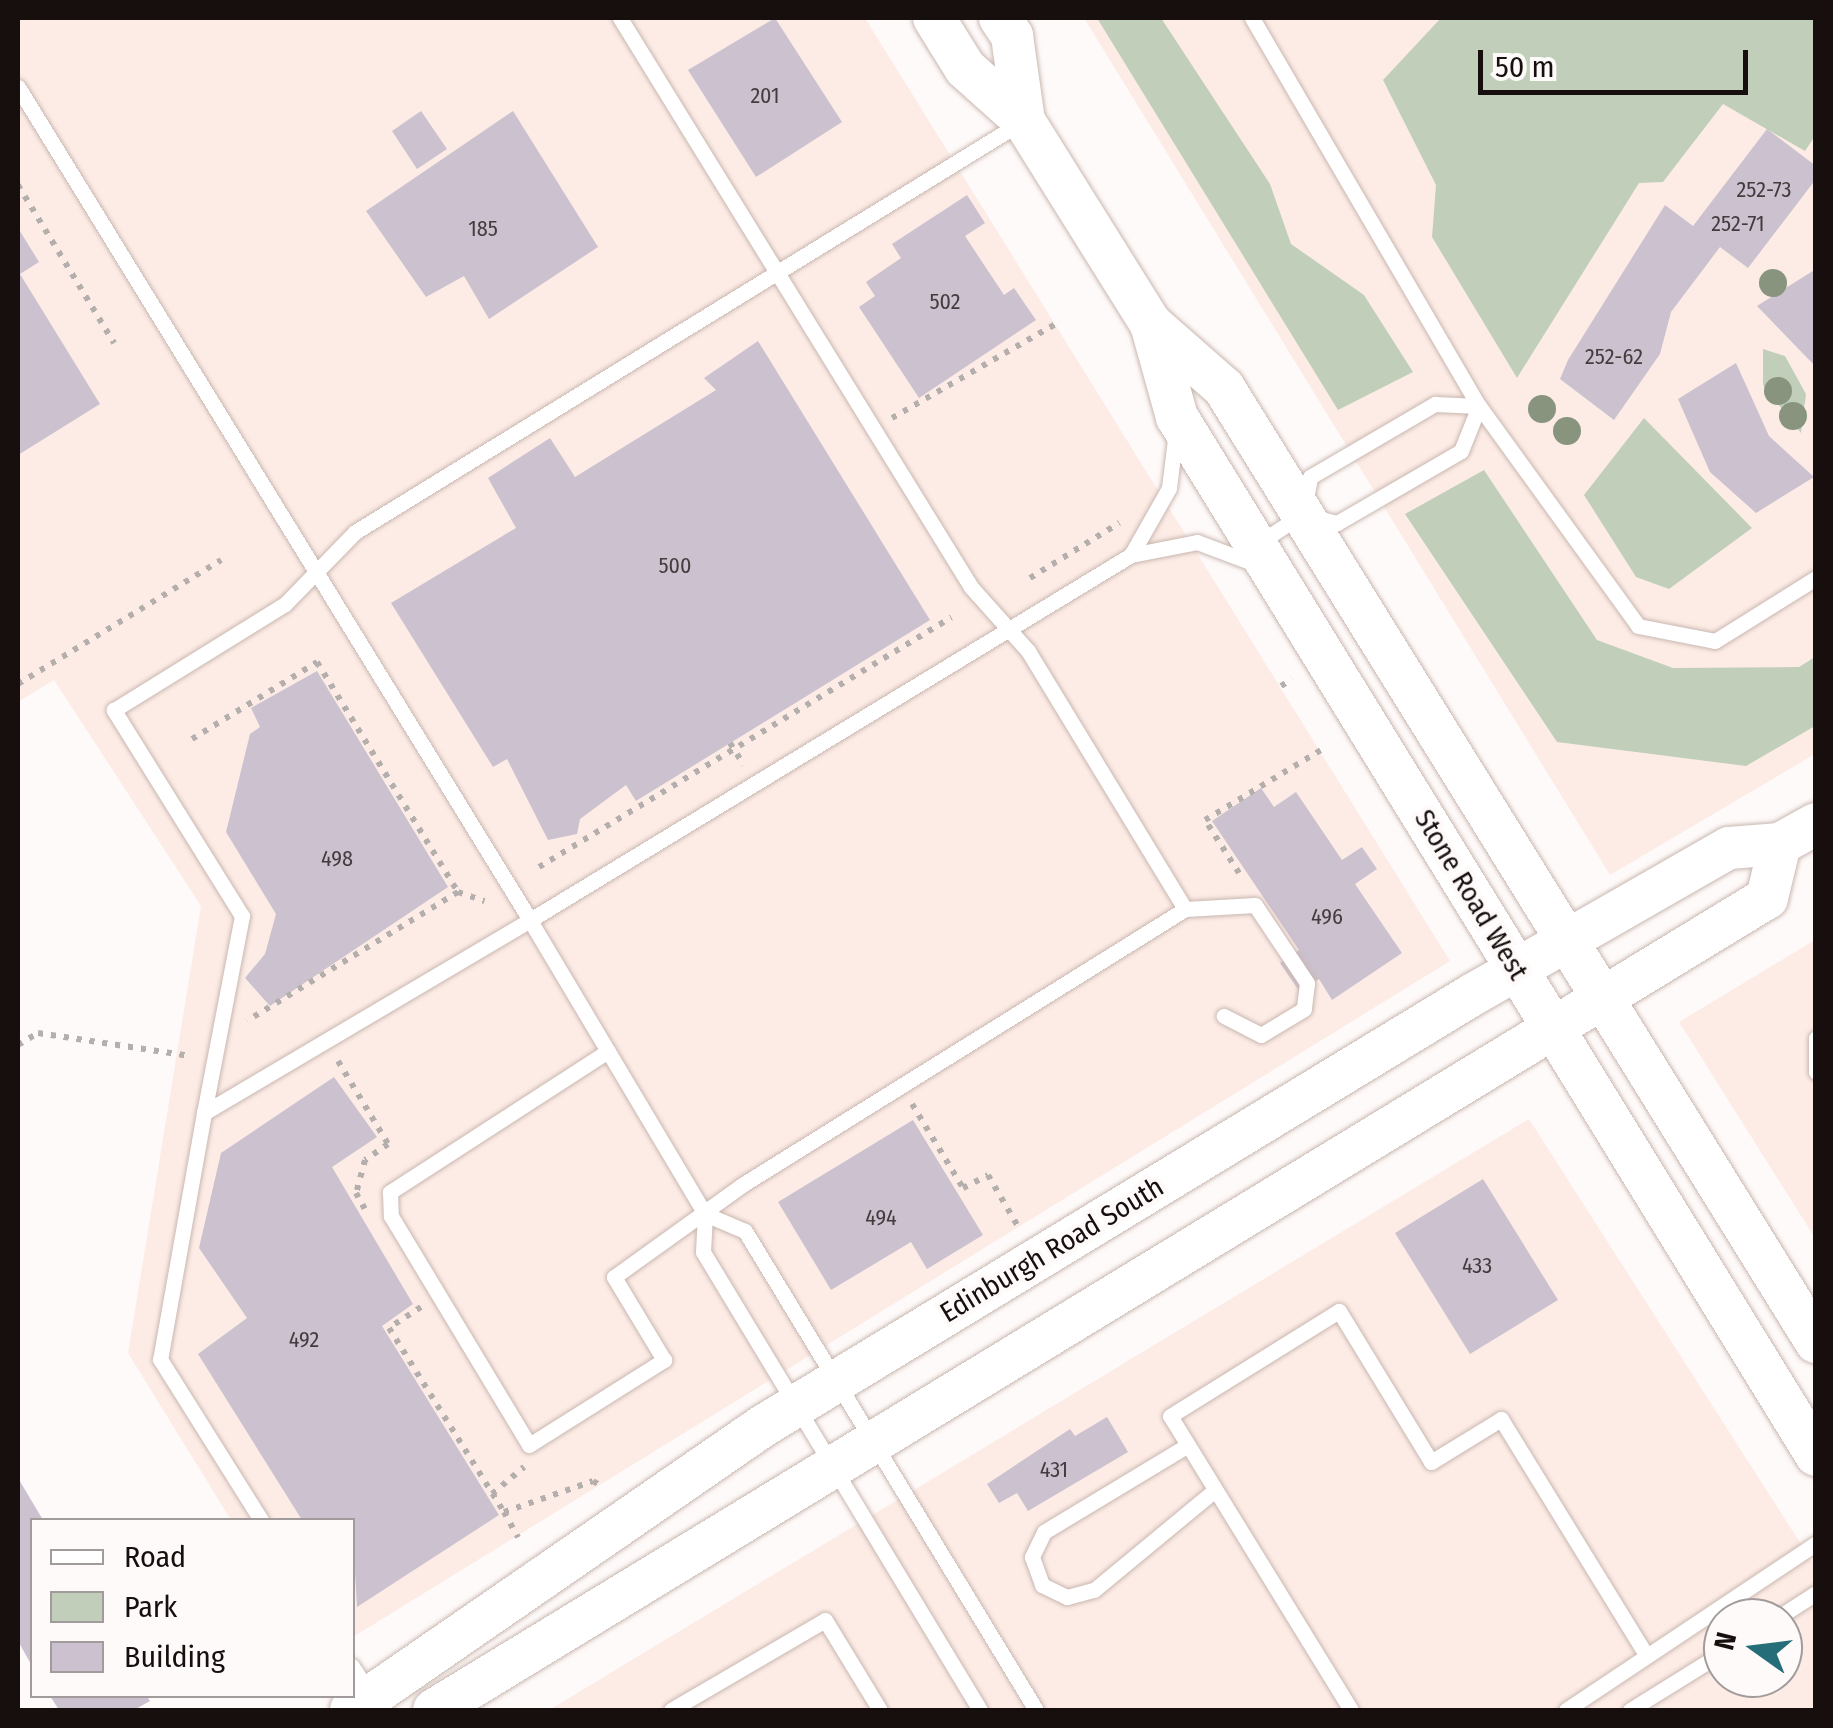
<!DOCTYPE html>
<style>
body{margin:0}
#map{position:relative;width:1833px;height:1728px;overflow:hidden;background:#fefaf9;font-family:"Fira Sans Condensed",sans-serif}
div>[style]{position:absolute}
.built>*{inset:0;background:#fdece6}
.green>*{inset:0;background:#c1cfba}
.building>*{inset:0;background:#cbc1cf}
.path>*{height:6px;margin-top:-3px;transform-origin:0;background:repeating-linear-gradient(90deg,#b4afad 0 5px,transparent 0 13px)}
.roads{filter:drop-shadow(0 0 2px #c9b7b0) drop-shadow(0 0 2px #c9b7b0)}
.service>*{height:15px;margin:-7.5px;padding:0 7.5px;transform-origin:7.5px;border-radius:7.5px;background:#fff}
.secondary>*{height:42px;margin:-21px;padding:0 21px;transform-origin:21px;border-radius:21px;background:#fff}
.trees>*{width:28px;height:28px;margin:-14px;border-radius:50%;background:#88947e}
span{translate:-50% -50%;white-space:nowrap;text-align:center;line-height:1.15;-webkit-text-stroke:9px #fefaf9;paint-order:stroke}
.number-label{font-size:22px;color:#433c3e}
.number-label span{-webkit-text-stroke-width:0}
.street-label{font-size:28px;color:#160f0d}
.frame{position:absolute;inset:0;border:20px solid #160f0d;pointer-events:none}
.legend{position:absolute;left:30px;top:1518px;width:325px;height:180px;box-sizing:border-box;background:#fefaf9;border:2px solid #a19c9b;margin:0;padding:12px 18px;list-style:none;font-size:30px;color:#160f0d}
.legend li{display:flex;align-items:center;gap:20px;height:50px}
.legend b{width:50px;border:2px solid #a19c9b}
.north{position:absolute;left:1703px;top:1598px;width:100px;height:100px;box-sizing:border-box;background:#fefaf9;border:2px solid #a19c9b;border-radius:50%;rotate:284deg;font-size:28px;font-weight:700;line-height:40px;text-align:center;color:#160f0d}
.north::after{content:'';display:block;margin:auto;width:35px;height:45px;background:#266d7a;clip-path:polygon(50% 0,100% 100%,50% 72%,0 100%)}
.scale{position:absolute;left:1478px;top:50px;width:270px;height:45px;box-sizing:border-box;border:5px solid #160f0d;border-top:0;padding-left:12px;font-size:30px;line-height:35px;white-space:nowrap;color:#160f0d;-webkit-text-stroke:8px #fefaf9;paint-order:stroke}
</style>
<div id="map">
<div class="built">
<i style="clip-path:polygon(18px 18px,865px 18px,1450px 961px,353px 1637px,352px 1520px,231px 1520px,128px 1353px,201px 906px,54px 680px,18px 702px)"></i>
<i style="clip-path:polygon(1084px 18px,1815px 18px,1815px 754px,1610px 875px)"></i>
<i style="clip-path:polygon(1815px 940px,1815px 1238px,1679px 1022px)"></i>
<i style="clip-path:polygon(evenodd,1529px 1119px,1815px 1566px,1815px 1710px,549px 1710px,1529px 1119px,1723px 1618px,1783px 1618px,1783px 1678px,1723px 1678px,1723px 1618px)"></i>
</div>
<div class="green">
<i style="clip-path:polygon(1097px 18px,1161px 18px,1270px 184px,1291px 244px,1364px 295px,1413px 372px,1338px 410px)"></i>
<i style="clip-path:polygon(1441px 18px,1815px 18px,1815px 136px,1805px 151px,1723px 104px,1663px 182px,1639px 183px,1517px 378px,1432px 237px,1436px 185px,1383px 80px)"></i>
<i style="clip-path:polygon(1763px 349px,1785px 356px,1806px 394px,1801px 433px,1763px 385px)"></i>
<i style="clip-path:polygon(1644px 418px,1752px 528px,1669px 589px,1636px 577px,1584px 495px)"></i>
<i style="clip-path:polygon(1484px 470px,1597px 640px,1673px 668px,1799px 667px,1815px 657px,1815px 726px,1746px 766px,1557px 742px,1405px 514px)"></i>
</div>
<div class="building">
<i style="clip-path:polygon(775px 18px,842px 122px,756px 177px,688px 70px)"></i>
<i style="clip-path:polygon(421px 111px,447px 149px,417px 169px,392px 131px)"></i>
<i style="clip-path:polygon(513px 111px,598px 247px,489px 319px,464px 276px,426px 297px,366px 211px)"></i>
<i style="clip-path:polygon(1767px 129px,1816px 166px,1816px 179px,1748px 268px,1720px 247px,1671px 312px,1660px 354px,1614px 420px,1560px 379px,1568px 360px,1665px 205px,1693px 226px)"></i>
<i style="clip-path:polygon(967px 195px,985px 223px,965px 236px,1004px 295px,1014px 288px,1036px 320px,919px 398px,859px 307px,875px 296px,866px 282px,901px 258px,892px 244px)"></i>
<i style="clip-path:polygon(18px 228px,39px 262px,20px 274px,100px 404px,18px 455px)"></i>
<i style="clip-path:polygon(1816px 269px,1816px 367px,1757px 306px)"></i>
<i style="clip-path:polygon(758px 341px,930px 620px,636px 801px,626px 785px,580px 819px,577px 834px,548px 840px,507px 759px,493px 767px,391px 603px,516px 528px,488px 478px,550px 438px,575px 477px,716px 390px,704px 378px)"></i>
<i style="clip-path:polygon(1736px 363px,1769px 436px,1814px 477px,1756px 513px,1710px 472px,1678px 399px)"></i>
<i style="clip-path:polygon(317px 671px,448px 887px,270px 1006px,245px 978px,265px 954px,276px 914px,226px 832px,250px 734px,260px 727px,251px 708px)"></i>
<i style="clip-path:polygon(1261px 788px,1274px 807px,1296px 792px,1342px 860px,1362px 847px,1377px 869px,1355px 884px,1402px 953px,1332px 1000px,1319px 979px,1300px 992px,1280px 963px,1299px 950px,1212px 821px)"></i>
<i style="clip-path:polygon(334px 1077px,377px 1137px,332px 1167px,413px 1304px,382px 1326px,499px 1515px,357px 1607px,352px 1520px,302px 1520px,198px 1354px,247px 1318px,199px 1248px,221px 1153px)"></i>
<i style="clip-path:polygon(913px 1120px,983px 1235px,927px 1269px,911px 1242px,831px 1290px,778px 1202px)"></i>
<i style="clip-path:polygon(1483px 1179px,1558px 1300px,1470px 1354px,1395px 1233px)"></i>
<i style="clip-path:polygon(1107px 1417px,1128px 1452px,1028px 1511px,1017px 1493px,999px 1503px,987px 1484px,1070px 1429px,1075px 1436px)"></i>
<i style="clip-path:polygon(18px 1478px,43px 1520px,32px 1520px,32px 1666px,18px 1641px)"></i>
<i style="clip-path:polygon(50px 1696px,147px 1696px,150px 1701px,134px 1710px,59px 1710px)"></i>
</div>
<div class="path">
<i style="left:18px;top:185px;width:185px;rotate:58.7deg"></i>
<i style="left:892px;top:418px;width:190px;rotate:-29.9deg"></i>
<i style="left:1030px;top:578px;width:105px;rotate:-31.7deg"></i>
<i style="left:18px;top:684px;width:238px;rotate:-31.4deg"></i>
<i style="left:1281px;top:686px;width:13px;rotate:-32deg"></i>
<i style="left:192px;top:739px;width:147px;rotate:-31.6deg"></i>
<i style="left:317px;top:662px;width:270px;rotate:58.5deg"></i>
<i style="left:458px;top:892px;width:247px;rotate:148.6deg"></i>
<i style="left:730px;top:743px;width:26px;rotate:58deg"></i>
<i style="left:539px;top:867px;width:482px;rotate:-31.2deg"></i>
<i style="left:1239px;top:873px;width:63px;rotate:-122.7deg"></i>
<i style="left:1205px;top:820px;width:135px;rotate:-31.1deg"></i>
<i style="left:458px;top:892px;width:28px;rotate:19deg"></i>
<i style="left:18px;top:1045px;width:23px;rotate:-31deg"></i>
<i style="left:38px;top:1033px;width:154px;rotate:8.6deg"></i>
<i style="left:338px;top:1061px;width:97px;rotate:58.9deg"></i>
<i style="left:388px;top:1144px;width:28px;rotate:145deg"></i>
<i style="left:365px;top:1160px;width:34px;rotate:105deg"></i>
<i style="left:356px;top:1193px;width:18px;rotate:61deg"></i>
<i style="left:912px;top:1104px;width:98px;rotate:58.7deg"></i>
<i style="left:963px;top:1188px;width:28px;rotate:-27deg"></i>
<i style="left:988px;top:1175px;width:61px;rotate:59.7deg"></i>
<i style="left:421px;top:1307px;width:38px;rotate:147deg"></i>
<i style="left:389px;top:1328px;width:217px;rotate:58deg"></i>
<i style="left:504px;top:1512px;width:94px;rotate:-19.2deg"></i>
<i style="left:593px;top:1481px;width:9px;rotate:32deg"></i>
<i style="left:492px;top:1494px;width:42px;rotate:-40.2deg"></i>
<i style="left:504px;top:1512px;width:29px;rotate:61deg"></i>
</div>
<div class="roads">
<div class="service">
<i style="left:1252px;top:18px;width:450px;rotate:59.7deg"></i>
<i style="left:1479px;top:406px;width:271px;rotate:54.1deg"></i>
<i style="left:1638px;top:626px;width:78px;rotate:11deg"></i>
<i style="left:1715px;top:641px;width:119px;rotate:-32deg"></i>
<i style="left:18px;top:87px;width:978px;rotate:58.42deg"></i>
<i style="left:530px;top:920px;width:379px;rotate:149.4deg"></i>
<i style="left:204px;top:1113px;width:250px;rotate:100.1deg"></i>
<i style="left:160px;top:1359px;width:190px;rotate:57.9deg"></i>
<i style="left:1314px;top:517px;width:24px;rotate:15deg"></i>
<i style="left:1337px;top:523px;width:143px;rotate:-30.1deg"></i>
<i style="left:1461px;top:451px;width:48px;rotate:-68.2deg"></i>
<i style="left:1257px;top:544px;width:55px;rotate:-33.1deg"></i>
<i style="left:1303px;top:514px;width:38px;rotate:-79deg"></i>
<i style="left:1310px;top:477px;width:145px;rotate:-30.3deg"></i>
<i style="left:1435px;top:404px;width:44px;rotate:2.6deg"></i>
<i style="left:1131px;top:555px;width:77px;rotate:-60.4deg"></i>
<i style="left:1169px;top:488px;width:57px;rotate:-83deg"></i>
<i style="left:1185px;top:909px;width:70px;rotate:-3.3deg"></i>
<i style="left:1255px;top:905px;width:94px;rotate:56.3deg"></i>
<i style="left:1307px;top:983px;width:26px;rotate:97deg"></i>
<i style="left:1304px;top:1009px;width:50px;rotate:148.8deg"></i>
<i style="left:1261px;top:1035px;width:42px;rotate:-152.8deg"></i>
<i style="left:1816px;top:1038px;width:34px;rotate:90deg"></i>
<i style="left:608px;top:1051px;width:260px;rotate:147.1deg"></i>
<i style="left:390px;top:1192px;width:24px;rotate:88deg"></i>
<i style="left:391px;top:1216px;width:267px;rotate:58.9deg"></i>
<i style="left:529px;top:1445px;width:160px;rotate:-32.2deg"></i>
<i style="left:664px;top:1360px;width:97px;rotate:-121.1deg"></i>
<i style="left:614px;top:1277px;width:158px;rotate:-35.7deg"></i>
<i style="left:742px;top:1185px;width:522px;rotate:-31.92deg"></i>
<i style="left:1185px;top:909px;width:302px;rotate:-121.3deg"></i>
<i style="left:1028px;top:651px;width:86px;rotate:-131.7deg"></i>
<i style="left:971px;top:587px;width:669px;rotate:-121.67deg"></i>
<i style="left:204px;top:1113px;width:201px;rotate:-79.1deg"></i>
<i style="left:242px;top:916px;width:243px;rotate:-121.9deg"></i>
<i style="left:114px;top:710px;width:201px;rotate:-31.8deg"></i>
<i style="left:285px;top:604px;width:100px;rotate:-45.8deg"></i>
<i style="left:355px;top:532px;width:781px;rotate:-31.59deg"></i>
<i style="left:705px;top:1214px;width:43px;rotate:23deg"></i>
<i style="left:745px;top:1231px;width:560px;rotate:58.72deg"></i>
<i style="left:1188px;top:1445px;width:168px;rotate:148.9deg"></i>
<i style="left:1044px;top:1532px;width:28px;rotate:116deg"></i>
<i style="left:1032px;top:1557px;width:30px;rotate:70deg"></i>
<i style="left:1042px;top:1585px;width:28px;rotate:26deg"></i>
<i style="left:1067px;top:1597px;width:28px;rotate:-15deg"></i>
<i style="left:1094px;top:1590px;width:157px;rotate:-39.6deg"></i>
<i style="left:1777px;top:1618px;width:46px;rotate:-32.7deg"></i>
<i style="left:352px;top:1666px;width:31px;rotate:57deg"></i>
<i style="left:671px;top:1710px;width:178px;rotate:-30.3deg"></i>
<i style="left:825px;top:1620px;width:105px;rotate:58.6deg"></i>
<i style="left:980px;top:1710px;width:535px;rotate:-121.17deg"></i>
<i style="left:703px;top:1252px;width:38px;rotate:-87deg"></i>
<i style="left:705px;top:1214px;width:342px;rotate:-120.8deg"></i>
<i style="left:530px;top:920px;width:703px;rotate:-31.27deg"></i>
<i style="left:1131px;top:555px;width:67px;rotate:-11.1deg"></i>
<i style="left:1197px;top:542px;width:65px;rotate:20.7deg"></i>
<i style="left:1351px;top:1710px;width:345px;rotate:-121.6deg"></i>
<i style="left:1170px;top:1416px;width:199px;rotate:-31.9deg"></i>
<i style="left:1339px;top:1311px;width:177px;rotate:58.6deg"></i>
<i style="left:1431px;top:1462px;width:82px;rotate:-31.6deg"></i>
<i style="left:1501px;top:1419px;width:275px;rotate:58.4deg"></i>
<i style="left:1566px;top:1710px;width:301px;rotate:-33.7deg"></i>
<i style="left:1630px;top:1710px;width:110px;rotate:-31.9deg"></i>
</div>
<div class="secondary">
<i style="left:934px;top:18px;width:59px;rotate:58.2deg"></i>
<i style="left:965px;top:68px;width:79px;rotate:41.9deg"></i>
<i style="left:1024px;top:121px;width:239px;rotate:58deg"></i>
<i style="left:1151px;top:324px;width:97px;rotate:41.2deg"></i>
<i style="left:1224px;top:388px;width:1123px;rotate:58.18deg"></i>
<i style="left:1000px;top:18px;width:22px;rotate:56deg"></i>
<i style="left:1012px;top:36px;width:86px;rotate:82deg"></i>
<i style="left:1151px;top:324px;width:97px;rotate:74.4deg"></i>
<i style="left:1177px;top:417px;width:1219px;rotate:58.38deg"></i>
<i style="left:351px;top:1710px;width:500px;rotate:-34.58deg"></i>
<i style="left:763px;top:1426px;width:830px;rotate:-31.3deg"></i>
<i style="left:1472px;top:995px;width:296px;rotate:-29.8deg"></i>
<i style="left:1729px;top:848px;width:51px;rotate:-4.5deg"></i>
<i style="left:1780px;top:844px;width:41px;rotate:-29.1deg"></i>
<i style="left:434px;top:1710px;width:1561px;rotate:-31.35deg"></i>
<i style="left:1767px;top:898px;width:56px;rotate:-76.5deg"></i>
</div>
</div>
<div class="trees">
<i style="left:1773px;top:283px"></i>
<i style="left:1778px;top:391px"></i>
<i style="left:1542px;top:409px"></i>
<i style="left:1793px;top:416px"></i>
<i style="left:1567px;top:431px"></i>
</div>
<div class="number-label">
<span style="left:765px;top:96px">201</span>
<span style="left:1764px;top:190px">252-73</span>
<span style="left:1738px;top:224px">252-71</span>
<span style="left:483px;top:229px">185</span>
<span style="left:945px;top:302px">502</span>
<span style="left:1614px;top:357px">252-62</span>
<span style="left:675px;top:566px">500</span>
<span style="left:337px;top:859px">498</span>
<span style="left:1327px;top:917px">496</span>
<span style="left:881px;top:1218px">494</span>
<span style="left:1477px;top:1266px">433</span>
<span style="left:304px;top:1340px">492</span>
<span style="left:1054px;top:1470px">431</span>
</div>
<div class="street-label">
<span style="left:1471px;top:895px;rotate:59deg">Stone Road West</span>
<span style="left:1052px;top:1250px;rotate:-31deg">Edinburgh Road South</span>
</div>
<div class="frame"></div>
<ul class="legend">
<li><b style="height:12px;background:#fff"></b>Road</li>
<li><b style="height:28px;background:#c1cfba"></b>Park</li>
<li><b style="height:28px;background:#cbc1cf"></b>Building</li>
</ul>
<div class="north">N</div>
<div class="scale">50 m</div>
</div>
